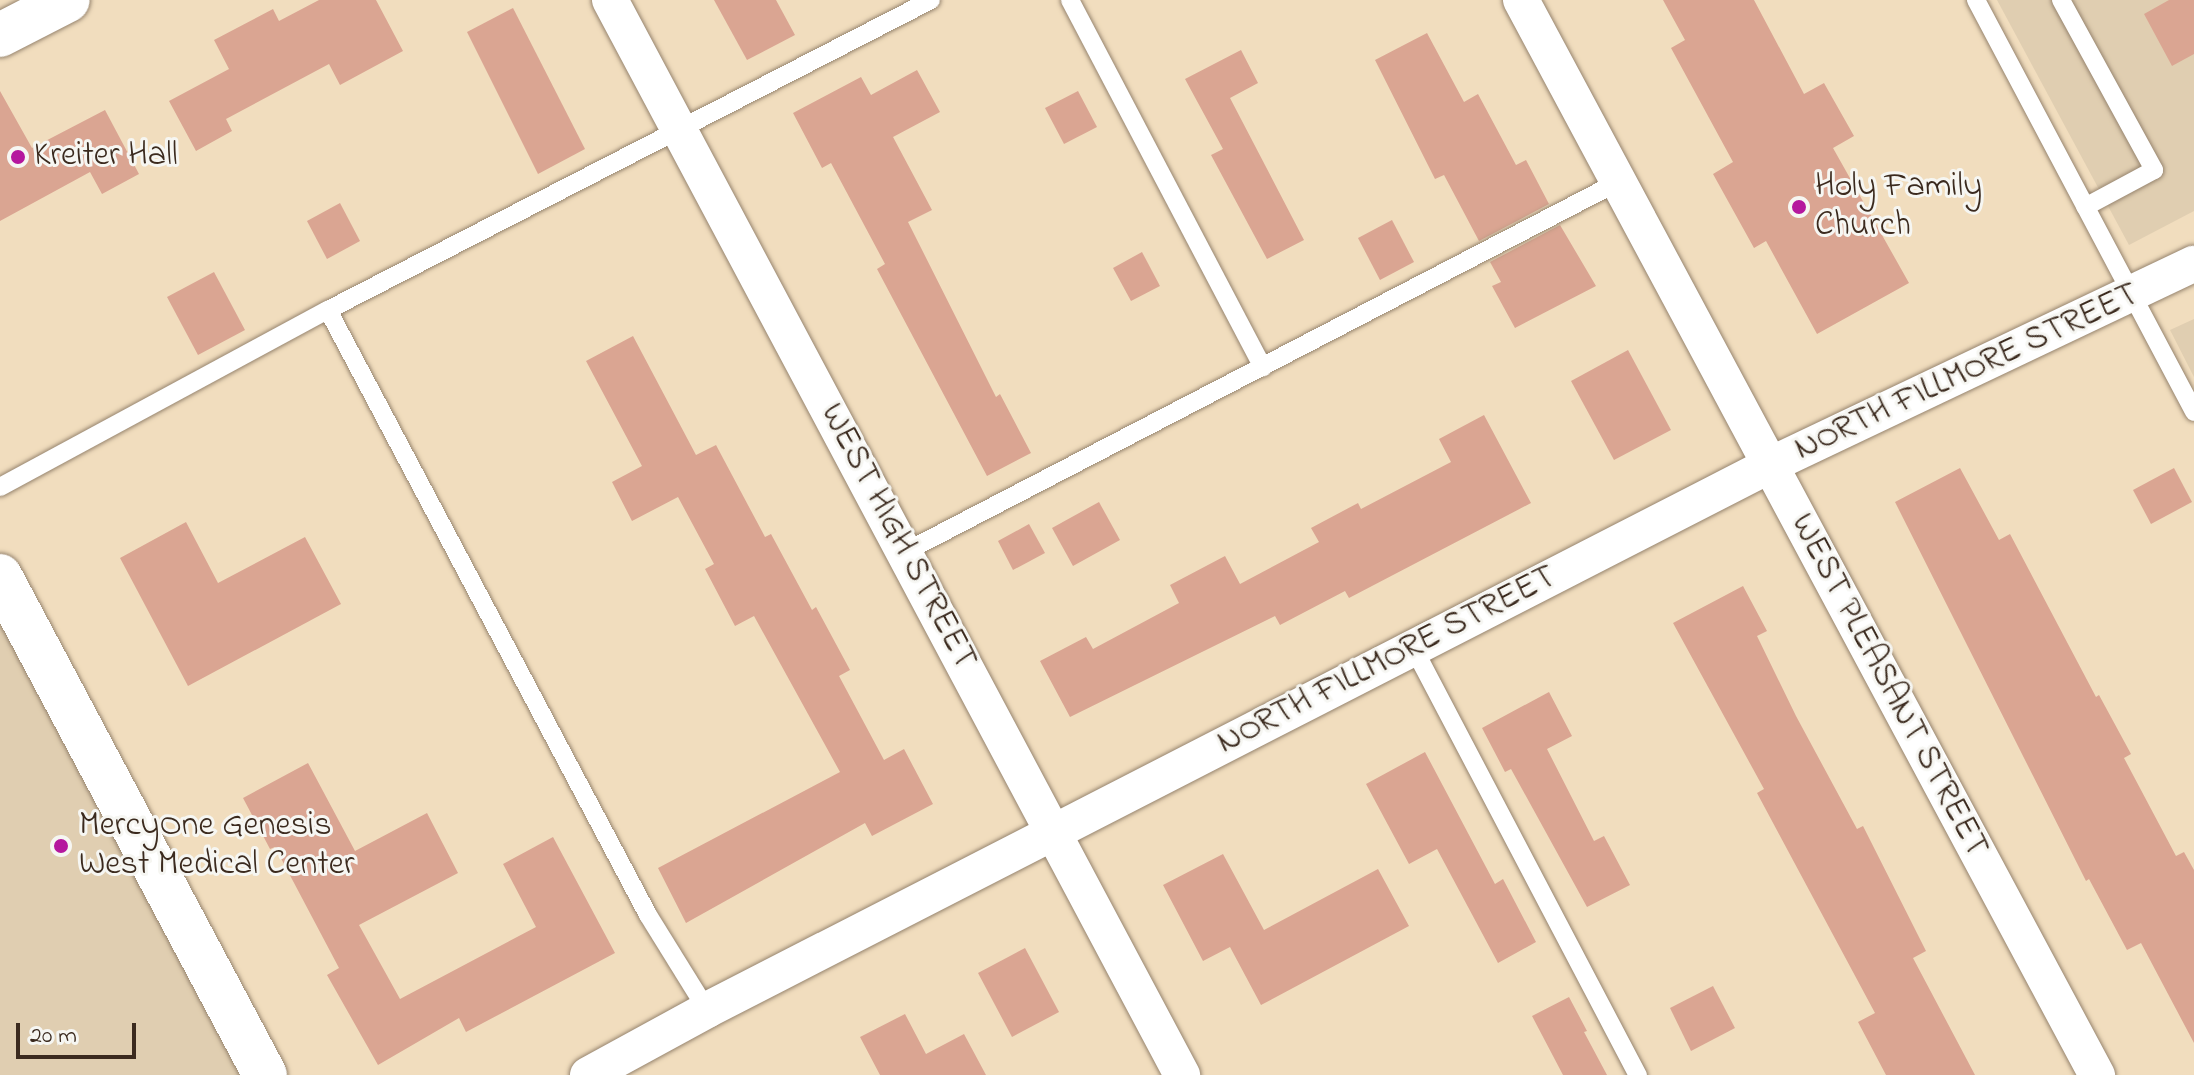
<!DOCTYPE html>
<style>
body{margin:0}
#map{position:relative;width:2194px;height:1075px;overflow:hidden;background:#f1ddbe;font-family:"Indie Flower",sans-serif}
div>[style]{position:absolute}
.built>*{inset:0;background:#e0ceb1}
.building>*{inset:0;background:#daa592}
.roads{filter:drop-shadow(0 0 2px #96846e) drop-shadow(0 0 2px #96846e)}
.service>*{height:18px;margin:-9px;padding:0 9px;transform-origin:9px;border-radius:9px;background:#fff}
.minor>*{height:36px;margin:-18px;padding:0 18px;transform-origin:18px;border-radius:18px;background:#fff}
.tertiary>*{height:44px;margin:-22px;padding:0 22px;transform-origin:22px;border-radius:22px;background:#fff}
.dots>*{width:22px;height:22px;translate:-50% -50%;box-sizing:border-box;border:4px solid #f6f6f2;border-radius:50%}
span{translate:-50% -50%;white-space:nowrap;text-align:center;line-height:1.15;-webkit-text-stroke:6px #f6f6f2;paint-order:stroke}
.poi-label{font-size:34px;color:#3b2a1e}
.left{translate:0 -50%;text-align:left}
.street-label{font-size:34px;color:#3b2a1e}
.scale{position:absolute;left:16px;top:1023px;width:120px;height:36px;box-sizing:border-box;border:4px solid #3b2a1e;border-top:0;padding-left:10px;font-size:24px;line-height:28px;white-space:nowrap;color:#3b2a1e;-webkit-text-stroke:6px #f6f6f2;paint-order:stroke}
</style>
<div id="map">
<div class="built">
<i style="clip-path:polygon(1997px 0,2194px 0,2194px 211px,2129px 245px)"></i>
<i style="clip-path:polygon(2194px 319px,2194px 377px,2170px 330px)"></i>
<i style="clip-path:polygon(0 616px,243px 1075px,0 1075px)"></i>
</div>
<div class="building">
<i style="clip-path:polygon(319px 0,376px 0,403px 51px,340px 85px,329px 64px,226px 119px,232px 131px,196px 151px,169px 101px,229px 69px,214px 40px,273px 9px,279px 21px)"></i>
<i style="clip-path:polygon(714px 0,776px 0,795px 35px,747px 60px)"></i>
<i style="clip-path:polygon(1663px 0,1754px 0,1804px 94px,1824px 83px,1854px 136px,1833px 148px,1909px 283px,1817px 334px,1766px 241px,1754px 248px,1713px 174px,1733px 162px,1671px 48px,1685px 40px)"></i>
<i style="clip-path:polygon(2169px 0,2194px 0,2194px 54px,2172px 66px,2144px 14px)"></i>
<i style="clip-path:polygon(513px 8px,585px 149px,538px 174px,467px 32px)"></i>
<i style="clip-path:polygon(1427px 33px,1464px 102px,1478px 94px,1516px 165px,1526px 160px,1549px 204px,1479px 241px,1444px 175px,1435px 179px,1375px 60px)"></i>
<i style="clip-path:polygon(1241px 50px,1258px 83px,1230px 98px,1304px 240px,1267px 259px,1211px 155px,1223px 149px,1185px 79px)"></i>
<i style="clip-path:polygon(917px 70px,940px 112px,893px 137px,932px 210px,908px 222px,996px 397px,1000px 394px,1031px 453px,987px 476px,877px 269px,885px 264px,831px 163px,822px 168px,793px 113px,861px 77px,871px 95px)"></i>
<i style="clip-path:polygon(0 91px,32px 148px,105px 110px,139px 174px,102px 194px,90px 172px,0 221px)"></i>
<i style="clip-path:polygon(1078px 91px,1097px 127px,1064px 144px,1045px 108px)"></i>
<i style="clip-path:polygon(340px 203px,360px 241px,327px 259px,307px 221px)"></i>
<i style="clip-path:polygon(1392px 220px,1414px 262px,1380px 280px,1358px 238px)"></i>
<i style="clip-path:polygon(1560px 225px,1596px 286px,1515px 328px,1492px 286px,1501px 282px,1490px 262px)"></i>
<i style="clip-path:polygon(1142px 252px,1160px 286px,1131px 301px,1113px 268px)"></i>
<i style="clip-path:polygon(214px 272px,245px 330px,198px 355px,167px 297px)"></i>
<i style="clip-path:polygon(633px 336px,696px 455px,716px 445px,765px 537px,771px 534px,812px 610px,816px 607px,850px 670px,839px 676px,884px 760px,904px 749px,933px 804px,872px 836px,865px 823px,686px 923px,658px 868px,840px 772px,754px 616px,735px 626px,705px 569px,714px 564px,678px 497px,632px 521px,612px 482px,642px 466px,586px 361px)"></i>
<i style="clip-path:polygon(1628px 350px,1671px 430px,1614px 460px,1571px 381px)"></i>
<i style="clip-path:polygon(1484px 415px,1531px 503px,1349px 598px,1345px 591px,1280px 625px,1275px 616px,1070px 717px,1040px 661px,1086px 637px,1093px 649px,1179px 603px,1170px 585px,1225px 556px,1240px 584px,1319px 542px,1311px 528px,1358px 503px,1361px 509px,1451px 462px,1439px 439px)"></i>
<i style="clip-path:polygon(1960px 468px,1999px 540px,2010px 534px,2096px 697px,2099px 695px,2131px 754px,2124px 758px,2176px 856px,2184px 852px,2194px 870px,2194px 1043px,2141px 943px,2127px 950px,2089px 879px,2086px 881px,1895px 502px)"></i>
<i style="clip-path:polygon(2174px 468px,2192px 502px,2151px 524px,2133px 490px)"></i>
<i style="clip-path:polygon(1099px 502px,1120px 540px,1073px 566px,1052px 528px)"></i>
<i style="clip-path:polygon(186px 522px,218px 583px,305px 537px,341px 604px,188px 686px,120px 558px)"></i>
<i style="clip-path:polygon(1029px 524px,1045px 553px,1013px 570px,998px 541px)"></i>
<i style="clip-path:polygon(1743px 586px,1767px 631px,1757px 636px,1796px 716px,1857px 829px,1863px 826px,1926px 951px,1913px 958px,1975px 1075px,1886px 1075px,1858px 1022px,1875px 1013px,1757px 793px,1764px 789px,1673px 623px)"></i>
<i style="clip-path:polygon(1549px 692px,1572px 736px,1547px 749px,1594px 841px,1604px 836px,1630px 885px,1587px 907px,1511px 769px,1505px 772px,1482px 728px)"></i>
<i style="clip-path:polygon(1425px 752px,1495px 884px,1503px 879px,1536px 942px,1498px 963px,1437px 849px,1409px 864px,1366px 784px)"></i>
<i style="clip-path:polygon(308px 763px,355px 851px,427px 813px,458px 873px,359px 925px,400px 999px,536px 927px,503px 864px,553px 837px,615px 953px,466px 1032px,459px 1018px,378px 1065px,327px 975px,339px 968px,275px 847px,270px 849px,243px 798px)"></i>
<i style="clip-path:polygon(1223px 854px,1264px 930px,1378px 869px,1409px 926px,1261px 1005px,1230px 947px,1203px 961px,1163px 885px)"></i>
<i style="clip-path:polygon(1025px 948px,1059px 1012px,1012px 1037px,978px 973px)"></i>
<i style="clip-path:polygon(1713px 986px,1735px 1028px,1691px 1051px,1670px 1008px)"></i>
<i style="clip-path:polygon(1569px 997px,1587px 1031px,1584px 1032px,1607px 1075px,1563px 1075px,1532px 1016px)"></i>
<i style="clip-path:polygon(905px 1014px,926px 1054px,964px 1034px,986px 1075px,880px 1075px,860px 1037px)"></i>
</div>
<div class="roads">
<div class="service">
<i style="left:1070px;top:0;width:415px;rotate:62.3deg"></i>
<i style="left:1976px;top:0;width:466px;rotate:62.1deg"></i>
<i style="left:2061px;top:0;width:194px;rotate:61.3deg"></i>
<i style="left:2154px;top:170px;width:78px;rotate:151.8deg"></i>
<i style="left:328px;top:310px;width:684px;rotate:62.12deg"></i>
<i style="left:648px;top:915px;width:112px;rotate:58.2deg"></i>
<i style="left:0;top:487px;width:373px;rotate:-28.4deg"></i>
<i style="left:328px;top:310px;width:678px;rotate:-27.21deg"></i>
<i style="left:905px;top:552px;width:803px;rotate:-27.43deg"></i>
<i style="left:1413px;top:647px;width:484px;rotate:62.3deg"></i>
</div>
<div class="minor">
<i style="left:610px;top:0;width:1218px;rotate:61.98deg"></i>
<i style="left:1521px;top:0;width:1220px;rotate:61.82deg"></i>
<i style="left:588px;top:1075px;width:136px;rotate:-28.6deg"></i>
<i style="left:707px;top:1010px;width:1195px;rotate:-27.14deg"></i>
<i style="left:1770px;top:465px;width:469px;rotate:-25.4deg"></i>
</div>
<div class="tertiary">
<i style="left:0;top:35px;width:76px;rotate:-27.2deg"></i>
<i style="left:0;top:576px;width:565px;rotate:62.03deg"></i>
</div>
</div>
<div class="dots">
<i style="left:18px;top:157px;background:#b5179e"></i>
<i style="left:1799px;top:207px;background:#b5179e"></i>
<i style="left:61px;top:846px;background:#b5179e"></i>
</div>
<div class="poi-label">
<span class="left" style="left:34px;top:157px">Kreiter Hall</span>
<span class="left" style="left:1815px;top:207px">Holy Family<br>Church</span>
<span class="left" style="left:79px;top:846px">MercyOne Genesis<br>West Medical Center</span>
</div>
<div class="street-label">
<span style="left:1967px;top:373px;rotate:-25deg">NORTH FILLMORE STREET</span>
<span style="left:897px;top:537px;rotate:62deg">WEST HIGH STREET</span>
<span style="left:1387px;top:661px;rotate:-27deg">NORTH FILLMORE STREET</span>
<span style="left:1888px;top:686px;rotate:62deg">WEST PLEASANT STREET</span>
</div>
<div class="scale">20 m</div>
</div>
